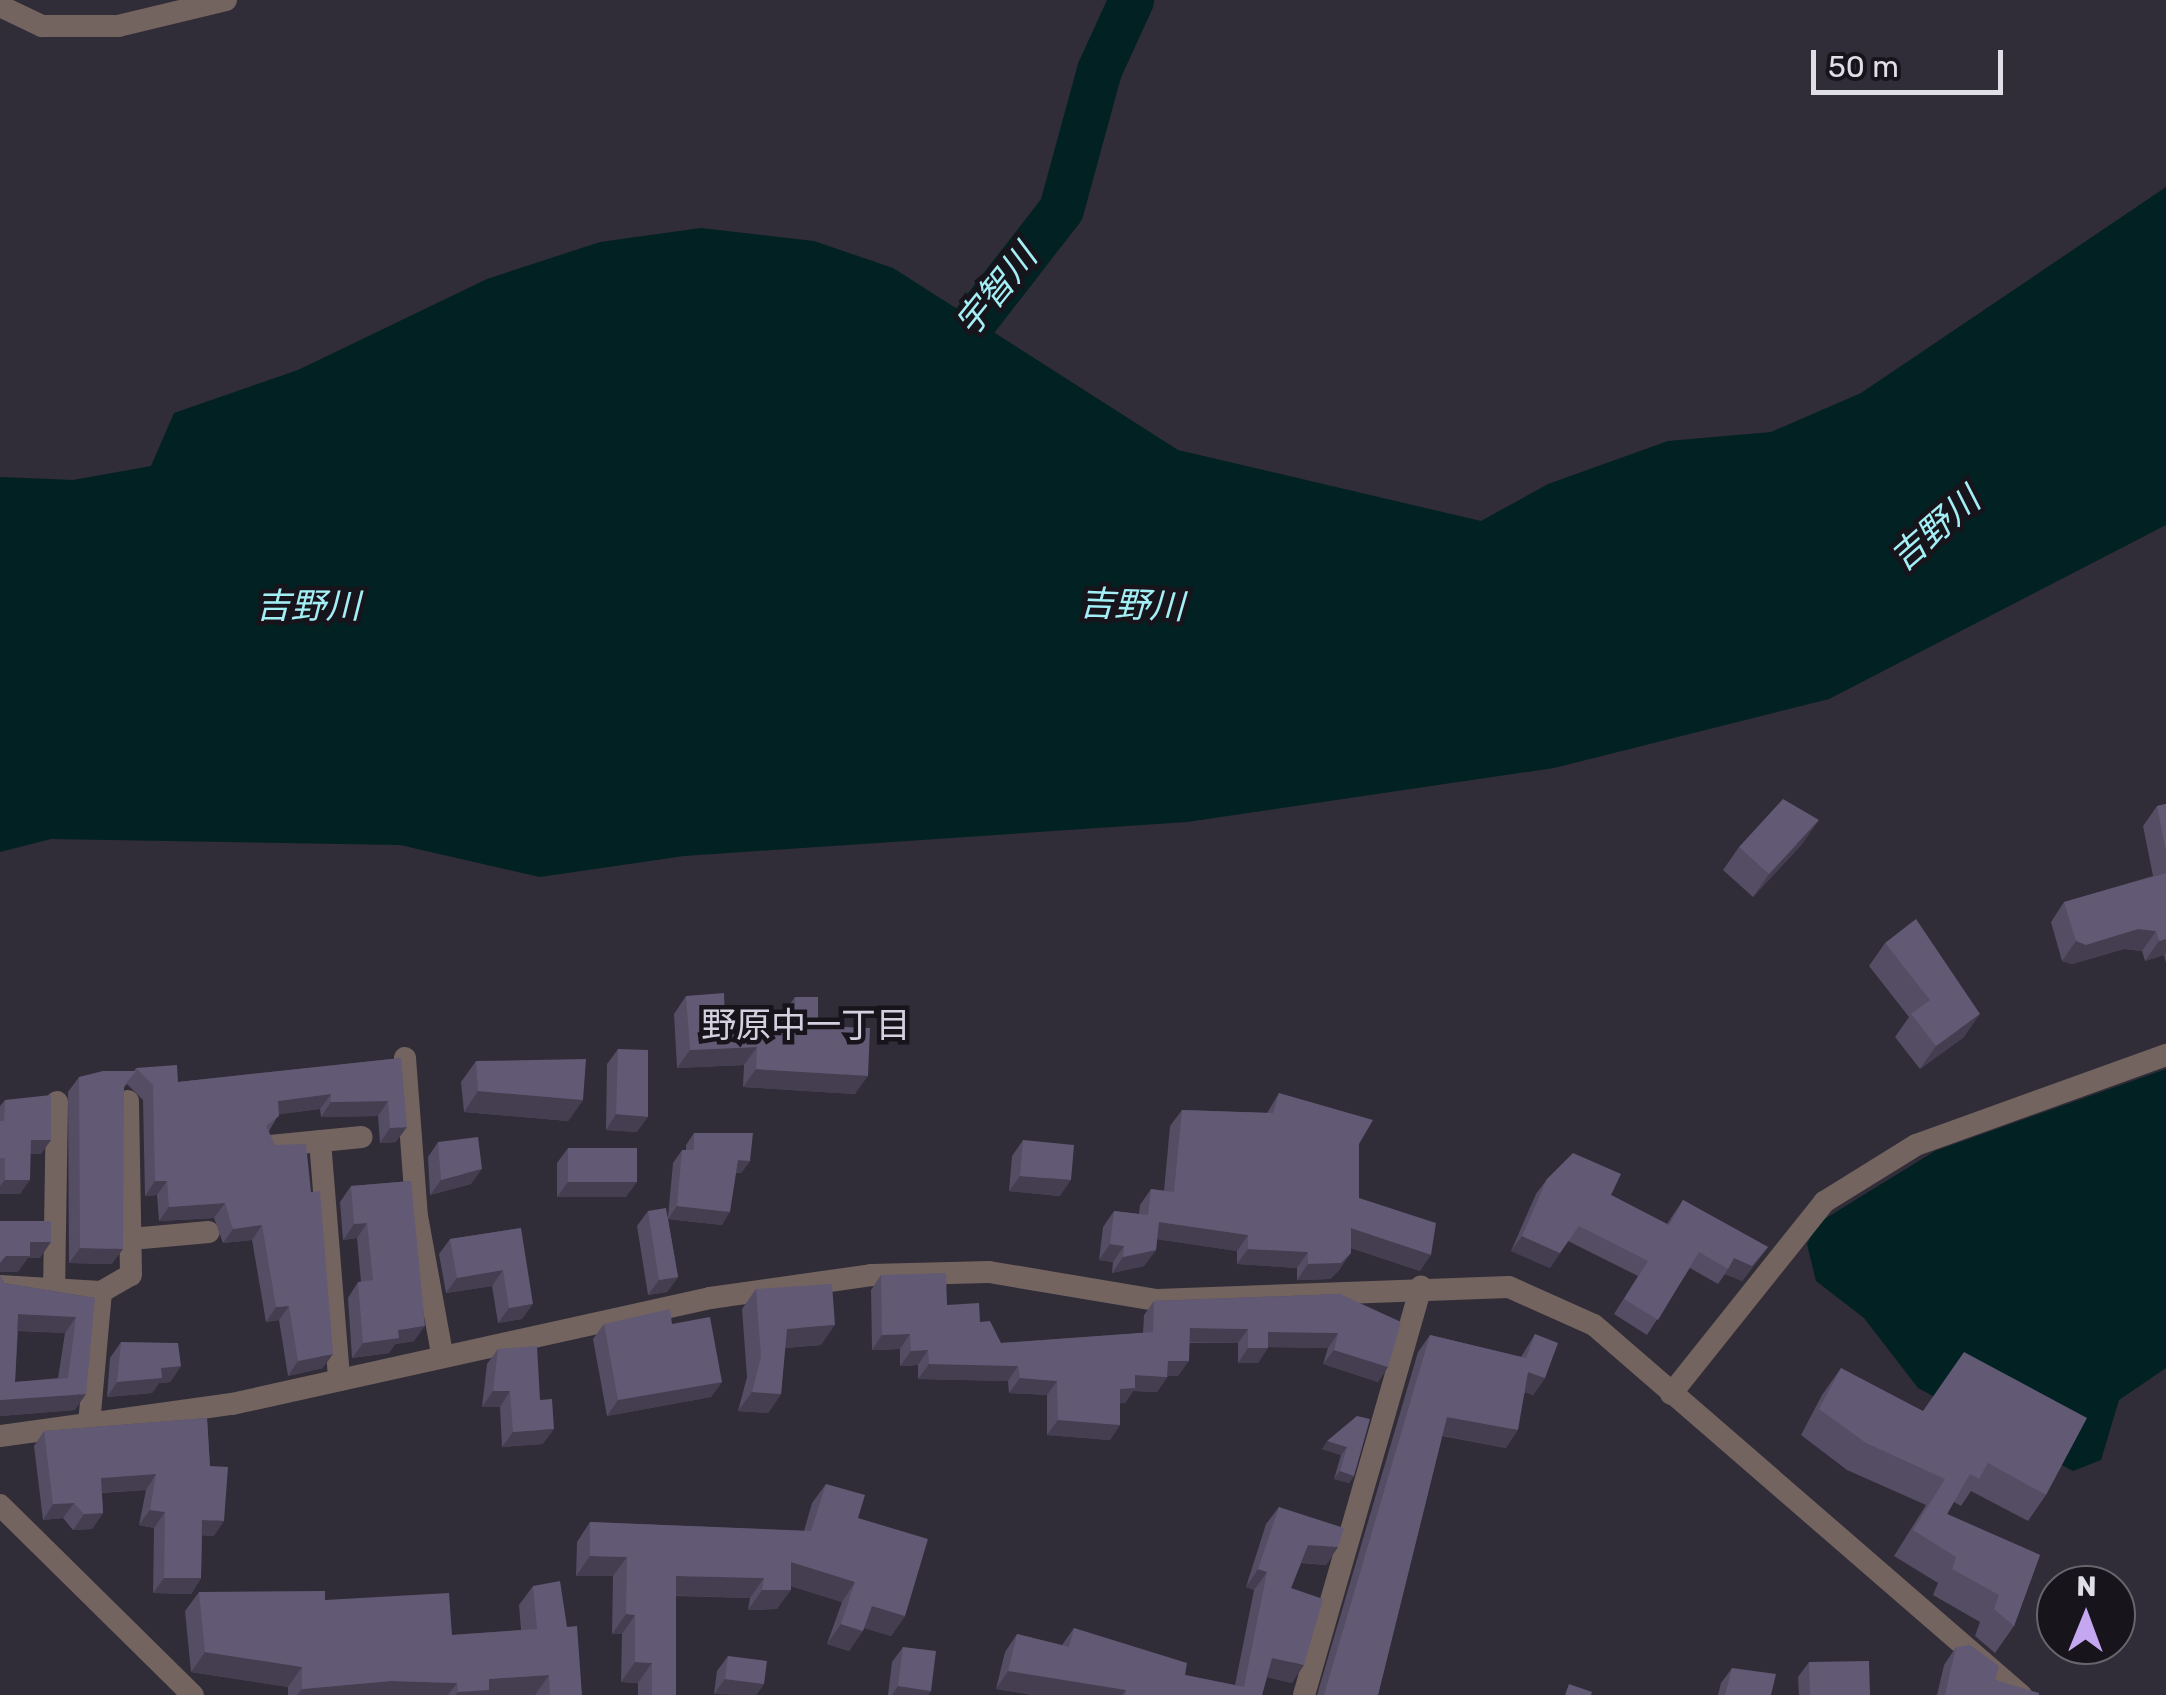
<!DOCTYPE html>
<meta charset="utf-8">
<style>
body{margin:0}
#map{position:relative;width:2166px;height:1695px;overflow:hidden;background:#302c38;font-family:Rubik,"Noto Sans JP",sans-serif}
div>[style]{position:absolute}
.water>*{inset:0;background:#022123}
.river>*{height:45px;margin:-22.5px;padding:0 22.5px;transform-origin:22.5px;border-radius:22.5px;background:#022123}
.street>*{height:22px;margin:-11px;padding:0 11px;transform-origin:11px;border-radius:11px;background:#73645f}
.wall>*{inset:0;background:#544d64}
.shaded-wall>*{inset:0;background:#453e51}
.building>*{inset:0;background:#625974}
span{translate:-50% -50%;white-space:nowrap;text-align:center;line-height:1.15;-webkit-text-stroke:9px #17151b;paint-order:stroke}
.water-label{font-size:35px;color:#a3eff5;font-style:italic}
.neighbourhood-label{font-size:35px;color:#d5d0e0}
.north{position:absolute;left:2036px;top:1565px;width:100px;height:100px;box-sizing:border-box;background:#17151b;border:2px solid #67656c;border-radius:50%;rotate:1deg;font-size:28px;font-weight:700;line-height:40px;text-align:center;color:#e0dee6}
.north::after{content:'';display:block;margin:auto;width:35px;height:45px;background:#c5a7f1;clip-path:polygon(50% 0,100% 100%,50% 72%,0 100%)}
.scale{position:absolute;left:1811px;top:50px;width:192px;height:45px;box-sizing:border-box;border:5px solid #e0dee6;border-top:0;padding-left:12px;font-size:30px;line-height:35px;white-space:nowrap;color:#e0dee6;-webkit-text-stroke:8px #17151b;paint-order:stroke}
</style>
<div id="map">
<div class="water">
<i style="clip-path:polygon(2166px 187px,2166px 525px,1829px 699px,1554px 768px,1187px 822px,684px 856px,540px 877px,400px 845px,51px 839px,0 852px,0 477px,73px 480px,151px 466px,174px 413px,298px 370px,487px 279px,600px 242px,701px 228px,814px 241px,893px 268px,1178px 450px,1481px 521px,1548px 484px,1668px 441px,1771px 432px,1861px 393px)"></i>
<i style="clip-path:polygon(2166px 1069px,2166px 1368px,2119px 1400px,2101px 1460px,2073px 1471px,1918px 1388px,1864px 1318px,1816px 1281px,1807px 1244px,1818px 1223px,1935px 1151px)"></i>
</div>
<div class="river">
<i style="left:940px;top:365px;width:197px;rotate:-52.2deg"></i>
<i style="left:1061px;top:209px;width:144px;rotate:-74.7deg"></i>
<i style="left:1099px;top:70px;width:77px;rotate:-65.4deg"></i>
</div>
<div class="street">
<i style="left:0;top:6px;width:47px;rotate:25.5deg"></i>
<i style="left:42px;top:26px;width:76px"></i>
<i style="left:118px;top:26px;width:111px;rotate:-13.5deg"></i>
<i style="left:405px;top:1058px;width:158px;rotate:85.7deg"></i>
<i style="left:417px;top:1216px;width:140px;rotate:79.7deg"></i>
<i style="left:320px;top:1141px;width:239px;rotate:85.4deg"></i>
<i style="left:270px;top:1146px;width:92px;rotate:-5.6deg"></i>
<i style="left:131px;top:1239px;width:78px;rotate:-5.1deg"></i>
<i style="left:0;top:1286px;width:101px;rotate:3.4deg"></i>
<i style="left:54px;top:1293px;width:191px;rotate:-89.1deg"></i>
<i style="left:1671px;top:1394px;width:246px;rotate:-51.4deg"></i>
<i style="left:1824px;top:1202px;width:108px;rotate:-31.8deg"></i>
<i style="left:1916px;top:1145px;width:266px;rotate:-19.8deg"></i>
<i style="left:89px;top:1424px;width:133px;rotate:-84.8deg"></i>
<i style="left:101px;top:1292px;width:34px;rotate:-30deg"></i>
<i style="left:131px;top:1275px;width:174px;rotate:-91deg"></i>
<i style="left:0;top:1436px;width:234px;rotate:-7.9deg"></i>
<i style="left:232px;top:1404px;width:490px;rotate:-12.5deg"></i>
<i style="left:710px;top:1298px;width:163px;rotate:-8.1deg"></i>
<i style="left:871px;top:1275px;width:118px;rotate:-1.5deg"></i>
<i style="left:989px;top:1272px;width:170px;rotate:9.5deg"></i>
<i style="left:1157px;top:1300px;width:352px;rotate:-2.1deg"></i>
<i style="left:1509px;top:1287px;width:93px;rotate:24.1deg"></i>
<i style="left:1594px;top:1325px;width:565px;rotate:40.91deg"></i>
<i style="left:0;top:1505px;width:271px;rotate:44.6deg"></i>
<i style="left:1304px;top:1695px;width:425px;rotate:-74deg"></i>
</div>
<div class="wall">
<i style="clip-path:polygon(2166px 804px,2166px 963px,2164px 955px,2145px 961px,2142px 951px,2124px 949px,2072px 964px,2062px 961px,2051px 922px,2064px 902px,2153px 876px,2143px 826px,2157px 806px)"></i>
<i style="clip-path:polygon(1803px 843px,1753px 897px,1723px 870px,1739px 847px)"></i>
<i style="clip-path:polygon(1885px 943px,1964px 1037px,1920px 1069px,1895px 1037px,1909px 1017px,1869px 966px)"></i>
<i style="clip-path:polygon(686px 996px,725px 1019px,782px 1020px,782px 1015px,795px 997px,818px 1026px,855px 1094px,743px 1087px,744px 1065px,677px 1068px,674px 1014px)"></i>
<i style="clip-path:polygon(618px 1049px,637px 1132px,606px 1130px,607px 1064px)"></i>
<i style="clip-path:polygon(401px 1058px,396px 1142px,380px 1143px,378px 1116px,321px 1117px,320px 1109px,279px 1114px,269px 1131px,323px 1368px,288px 1376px,279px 1320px,266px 1322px,252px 1240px,223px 1243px,214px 1218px,159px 1221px,157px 1195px,145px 1196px,143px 1100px,127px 1084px,124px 1088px,112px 1264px,69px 1263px,68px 1092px,79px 1077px,134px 1071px,136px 1068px,178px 1082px)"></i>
<i style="clip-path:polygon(476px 1061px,583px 1100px,568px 1121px,464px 1112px,461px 1082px)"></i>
<i style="clip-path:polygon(1279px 1093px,1359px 1144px,1359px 1198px,1420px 1271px,1351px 1248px,1340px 1269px,1330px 1279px,1297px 1280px,1297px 1268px,1237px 1264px,1237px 1251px,1157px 1239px,1156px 1250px,1144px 1266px,1112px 1273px,1113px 1262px,1099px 1260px,1103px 1227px,1114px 1211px,1139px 1214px,1140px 1205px,1151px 1189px,1164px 1191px,1170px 1126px,1182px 1110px,1267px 1113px)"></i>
<i style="clip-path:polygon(5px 1100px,41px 1154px,30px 1154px,20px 1194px,0 1194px,0 1106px)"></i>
<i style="clip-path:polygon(694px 1133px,750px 1161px,741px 1173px,736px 1173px,722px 1225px,668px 1219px,678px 1277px,667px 1292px,648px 1295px,637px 1226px,648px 1211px,668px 1217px,673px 1163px,682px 1150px,686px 1150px,686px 1145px)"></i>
<i style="clip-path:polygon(1023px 1140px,1060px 1196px,1009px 1191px,1012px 1156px)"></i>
<i style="clip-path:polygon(438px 1142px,471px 1184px,430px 1195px,428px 1157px)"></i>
<i style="clip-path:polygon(568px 1148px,626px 1197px,557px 1197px,557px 1163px)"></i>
<i style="clip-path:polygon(1547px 1179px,1611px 1195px,1667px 1224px,1683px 1200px,1768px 1247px,1742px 1281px,1725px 1274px,1718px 1284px,1690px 1268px,1647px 1335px,1614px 1314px,1638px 1276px,1568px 1241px,1550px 1268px,1511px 1251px,1536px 1194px)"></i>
<i style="clip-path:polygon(411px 1181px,414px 1341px,395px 1344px,389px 1353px,352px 1358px,348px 1298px,358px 1282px,361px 1282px,357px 1238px,343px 1240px,340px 1202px,351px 1186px)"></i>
<i style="clip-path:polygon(521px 1228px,522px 1319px,498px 1323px,492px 1286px,446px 1293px,439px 1254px,450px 1239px)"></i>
<i style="clip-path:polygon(evenodd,0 1275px,4px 1283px,95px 1298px,75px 1410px,0 1416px,0 1275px,18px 1331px,65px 1333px,58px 1378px,15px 1382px,18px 1331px)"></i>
<i style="clip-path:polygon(881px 1275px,947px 1305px,980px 1322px,1001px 1343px,1143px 1333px,1144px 1315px,1154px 1301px,1340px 1294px,1388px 1367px,1378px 1382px,1323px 1364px,1328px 1348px,1268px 1347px,1258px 1363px,1238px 1363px,1238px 1343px,1189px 1343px,1178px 1376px,1168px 1376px,1157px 1392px,1133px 1391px,1125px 1403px,1120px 1403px,1120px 1425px,1110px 1440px,1047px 1435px,1047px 1395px,1009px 1393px,1008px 1381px,918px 1379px,918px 1365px,900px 1366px,900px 1349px,872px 1350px,871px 1290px)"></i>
<i style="clip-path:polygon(756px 1289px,821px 1345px,785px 1348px,781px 1394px,768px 1413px,738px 1411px,747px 1377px,742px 1309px)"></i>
<i style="clip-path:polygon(604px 1324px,722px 1382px,711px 1397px,607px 1416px,593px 1339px)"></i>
<i style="clip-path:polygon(1535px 1334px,1545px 1378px,1533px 1395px,1525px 1392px,1506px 1448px,1442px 1436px,1378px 1695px,1317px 1695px,1418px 1352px,1430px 1335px,1521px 1357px)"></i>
<i style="clip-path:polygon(121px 1342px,181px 1366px,170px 1382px,159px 1383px,152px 1393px,107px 1397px,110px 1358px)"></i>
<i style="clip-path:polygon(498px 1349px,543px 1444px,502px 1447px,500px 1407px,482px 1407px,487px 1364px)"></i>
<i style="clip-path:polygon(1841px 1368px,2046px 1495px,2028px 1521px,1971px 1491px,1961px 1506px,1954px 1502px,1947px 1514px,2040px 1555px,2014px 1626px,1995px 1653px,1975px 1636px,1980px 1622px,1933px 1595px,1938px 1583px,1894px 1556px,1926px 1505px,1847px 1470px,1801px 1435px,1822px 1395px)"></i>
<i style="clip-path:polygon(1357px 1416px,1354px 1476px,1349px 1483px,1334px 1479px,1341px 1455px,1322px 1449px)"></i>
<i style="clip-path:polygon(207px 1418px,214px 1536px,202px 1535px,201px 1578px,191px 1594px,153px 1593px,154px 1528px,139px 1525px,146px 1490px,102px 1493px,103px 1513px,92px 1529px,73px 1530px,63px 1518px,43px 1520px,34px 1446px,44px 1431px)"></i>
<i style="clip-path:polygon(826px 1484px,858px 1518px,905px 1616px,891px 1636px,864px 1628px,849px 1651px,827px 1644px,842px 1602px,791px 1586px,777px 1609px,748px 1610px,750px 1598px,676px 1596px,676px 1695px,638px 1695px,638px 1683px,621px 1682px,622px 1634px,612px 1634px,613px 1576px,576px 1576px,577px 1542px,590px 1522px,804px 1531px,812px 1503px)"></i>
<i style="clip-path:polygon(1279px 1507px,1338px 1547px,1326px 1565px,1301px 1563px,1291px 1588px,1292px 1683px,1267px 1677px,1262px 1695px,1033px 1695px,996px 1689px,1005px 1652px,1017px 1634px,1062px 1645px,1074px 1628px,1185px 1675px,1235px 1685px,1254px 1590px,1246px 1587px,1266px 1524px)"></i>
<i style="clip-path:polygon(533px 1586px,567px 1627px,582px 1695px,288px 1695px,288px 1687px,191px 1672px,185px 1611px,199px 1592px,325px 1600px,452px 1635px,521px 1630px,519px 1605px)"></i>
<i style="clip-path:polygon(903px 1647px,931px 1691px,928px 1695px,888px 1695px,892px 1662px)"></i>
<i style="clip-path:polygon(1956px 1647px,1995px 1680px,2039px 1695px,1937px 1695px,1944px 1665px)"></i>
<i style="clip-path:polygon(728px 1656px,764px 1684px,756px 1695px,714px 1694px,717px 1671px)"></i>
<i style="clip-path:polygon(1809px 1662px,1870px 1695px,1799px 1695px,1798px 1677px)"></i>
<i style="clip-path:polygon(1732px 1668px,1771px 1695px,1718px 1695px,1721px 1683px)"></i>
</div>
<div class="shaded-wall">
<i style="clip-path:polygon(1819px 820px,1803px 843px,1753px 897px,1769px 874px)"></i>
<i style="clip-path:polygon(2138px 929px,2156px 931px,2142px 951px,2124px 949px,2072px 964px,2062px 961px,2076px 941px)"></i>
<i style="clip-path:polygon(2166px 939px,2166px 953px,2164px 955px,2145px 961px,2159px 941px)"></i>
<i style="clip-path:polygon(1980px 1014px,1964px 1037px,1920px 1069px,1936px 1046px)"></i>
<i style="clip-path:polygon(757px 1047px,744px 1065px,677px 1068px,690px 1050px)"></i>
<i style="clip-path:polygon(756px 1069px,868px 1076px,855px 1094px,743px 1087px)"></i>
<i style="clip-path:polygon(478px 1091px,583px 1100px,568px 1121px,464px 1112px)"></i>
<i style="clip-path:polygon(331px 1094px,320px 1109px,267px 1116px,278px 1101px)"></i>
<i style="clip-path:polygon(388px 1101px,378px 1116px,321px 1117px,331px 1102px)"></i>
<i style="clip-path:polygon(616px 1114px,648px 1117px,637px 1132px,606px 1130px)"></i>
<i style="clip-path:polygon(407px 1127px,396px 1142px,380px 1143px,390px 1128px)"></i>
<i style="clip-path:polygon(31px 1140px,51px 1140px,41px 1154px,21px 1154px)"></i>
<i style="clip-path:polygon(738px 1160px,750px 1161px,741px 1173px,729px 1172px)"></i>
<i style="clip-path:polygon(482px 1169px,471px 1184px,430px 1195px,441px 1180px)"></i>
<i style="clip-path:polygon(1020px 1176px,1071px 1180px,1060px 1196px,1009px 1191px)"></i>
<i style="clip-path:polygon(5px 1180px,30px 1180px,20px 1194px,0 1194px,0 1186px)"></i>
<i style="clip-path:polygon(155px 1181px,167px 1181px,157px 1195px,145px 1196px)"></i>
<i style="clip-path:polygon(568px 1182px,637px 1182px,626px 1197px,557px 1197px)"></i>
<i style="clip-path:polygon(225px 1203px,214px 1218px,159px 1221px,169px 1207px)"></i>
<i style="clip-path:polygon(677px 1206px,730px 1212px,722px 1225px,668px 1219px)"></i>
<i style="clip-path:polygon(1159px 1222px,1248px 1235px,1237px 1251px,1148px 1238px)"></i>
<i style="clip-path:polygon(367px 1223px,357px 1238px,343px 1240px,354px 1224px)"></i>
<i style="clip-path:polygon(262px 1225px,252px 1240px,223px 1243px,233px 1229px)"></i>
<i style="clip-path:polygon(1351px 1228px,1431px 1255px,1420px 1271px,1339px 1244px)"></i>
<i style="clip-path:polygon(1522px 1236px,1560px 1253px,1550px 1268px,1511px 1251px)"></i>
<i style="clip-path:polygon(30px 1242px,51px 1242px,40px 1258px,28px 1258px,18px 1272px,0 1272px,0 1263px,6px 1256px)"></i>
<i style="clip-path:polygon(1110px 1244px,1124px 1246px,1113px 1262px,1099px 1260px)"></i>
<i style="clip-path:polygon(1768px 1247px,1742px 1281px,1725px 1274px,1734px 1258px)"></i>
<i style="clip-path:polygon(80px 1248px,123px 1249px,112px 1264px,69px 1263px)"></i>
<i style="clip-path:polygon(1248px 1249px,1308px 1252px,1297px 1268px,1237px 1264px)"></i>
<i style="clip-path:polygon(1156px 1250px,1144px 1266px,1112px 1273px,1123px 1257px)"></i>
<i style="clip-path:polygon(1351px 1253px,1340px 1269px,1330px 1279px,1297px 1280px,1308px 1264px)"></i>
<i style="clip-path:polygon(503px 1270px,492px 1286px,446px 1293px,457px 1278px)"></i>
<i style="clip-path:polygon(678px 1277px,667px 1292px,648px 1295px,659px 1280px)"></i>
<i style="clip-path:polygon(533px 1304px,522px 1319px,498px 1323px,509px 1308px)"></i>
<i style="clip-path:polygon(289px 1306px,279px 1320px,266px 1322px,276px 1307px)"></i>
<i style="clip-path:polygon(18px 1314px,76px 1317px,65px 1333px,7px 1330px)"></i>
<i style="clip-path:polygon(835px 1325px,821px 1345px,773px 1349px,787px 1329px)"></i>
<i style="clip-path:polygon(425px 1326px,414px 1341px,395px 1344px,389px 1353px,352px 1358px,363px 1343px,398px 1330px)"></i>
<i style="clip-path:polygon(1190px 1328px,1248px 1329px,1238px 1343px,1179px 1342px)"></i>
<i style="clip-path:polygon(1268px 1332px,1338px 1333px,1328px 1348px,1258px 1347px)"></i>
<i style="clip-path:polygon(910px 1334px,900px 1349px,872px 1350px,882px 1335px)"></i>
<i style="clip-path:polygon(1248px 1348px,1268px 1348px,1258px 1363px,1238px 1363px)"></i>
<i style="clip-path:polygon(928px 1350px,918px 1365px,900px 1366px,911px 1351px)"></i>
<i style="clip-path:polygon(1334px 1350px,1388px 1367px,1378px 1382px,1323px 1364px)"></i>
<i style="clip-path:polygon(333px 1354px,323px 1368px,288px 1376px,298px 1361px)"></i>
<i style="clip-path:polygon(1168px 1361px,1189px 1361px,1178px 1376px,1158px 1376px)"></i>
<i style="clip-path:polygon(929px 1364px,1018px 1366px,1008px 1381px,918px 1379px)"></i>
<i style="clip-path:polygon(181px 1366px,170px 1382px,159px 1383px,152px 1393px,107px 1397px,117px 1382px,161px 1368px)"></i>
<i style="clip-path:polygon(1528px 1372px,1545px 1378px,1533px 1395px,1516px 1389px)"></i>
<i style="clip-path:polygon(1135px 1375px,1167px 1377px,1157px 1392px,1133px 1391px,1125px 1403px,1109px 1404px,1120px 1389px)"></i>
<i style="clip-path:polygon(1020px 1378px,1057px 1381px,1047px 1395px,1009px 1393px)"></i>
<i style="clip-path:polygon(722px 1382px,711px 1397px,607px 1416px,618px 1400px)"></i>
<i style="clip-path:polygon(493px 1391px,510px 1391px,500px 1407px,482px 1407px)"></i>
<i style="clip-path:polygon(752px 1392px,781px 1394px,768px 1413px,738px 1411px)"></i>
<i style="clip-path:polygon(86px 1394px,75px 1410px,0 1416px,0 1400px)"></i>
<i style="clip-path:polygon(1447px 1417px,1518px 1430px,1506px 1448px,1435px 1434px)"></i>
<i style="clip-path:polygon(1058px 1420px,1120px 1425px,1110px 1440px,1047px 1435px)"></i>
<i style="clip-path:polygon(554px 1429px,543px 1444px,502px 1447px,513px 1432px)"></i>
<i style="clip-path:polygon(1327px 1441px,1347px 1447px,1341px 1455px,1322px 1449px)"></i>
<i style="clip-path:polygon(1340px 1471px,1354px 1476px,1349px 1483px,1334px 1479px)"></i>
<i style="clip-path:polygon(156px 1474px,146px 1490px,90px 1493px,101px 1478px)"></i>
<i style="clip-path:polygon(74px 1503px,63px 1518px,43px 1520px,53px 1504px)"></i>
<i style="clip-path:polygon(150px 1510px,165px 1512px,154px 1528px,139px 1525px)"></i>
<i style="clip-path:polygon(103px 1513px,92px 1529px,73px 1530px,84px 1514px)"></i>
<i style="clip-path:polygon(202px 1520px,224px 1521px,214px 1536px,192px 1535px)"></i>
<i style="clip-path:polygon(1308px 1545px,1338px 1547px,1326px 1565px,1296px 1562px)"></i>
<i style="clip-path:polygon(590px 1556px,627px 1557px,613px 1576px,576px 1576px)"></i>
<i style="clip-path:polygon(791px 1562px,855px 1582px,842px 1602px,777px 1582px)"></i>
<i style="clip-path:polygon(1258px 1569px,1267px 1572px,1254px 1590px,1246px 1587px)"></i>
<i style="clip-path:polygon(676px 1576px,764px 1578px,750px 1598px,662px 1595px)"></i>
<i style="clip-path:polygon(164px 1578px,201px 1578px,191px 1594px,153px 1593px)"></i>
<i style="clip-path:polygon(762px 1590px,791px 1590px,777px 1609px,748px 1610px)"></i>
<i style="clip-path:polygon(872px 1606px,905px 1616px,891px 1636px,858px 1626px)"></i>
<i style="clip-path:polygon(626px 1614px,635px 1615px,622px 1634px,612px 1634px)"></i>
<i style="clip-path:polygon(841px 1624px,863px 1631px,849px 1651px,827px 1644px)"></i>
<i style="clip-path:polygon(205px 1652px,302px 1667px,288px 1687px,191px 1672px)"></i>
<i style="clip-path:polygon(1272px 1658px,1304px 1665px,1292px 1683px,1259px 1675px)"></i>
<i style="clip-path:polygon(635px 1662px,652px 1663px,638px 1683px,621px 1682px)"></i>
<i style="clip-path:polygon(1008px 1671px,1126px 1690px,1122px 1695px,1033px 1695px,996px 1689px)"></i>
<i style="clip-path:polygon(549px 1675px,535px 1695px,455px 1695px,458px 1692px,489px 1679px)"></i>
<i style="clip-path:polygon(725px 1679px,764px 1684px,756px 1695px,714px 1694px)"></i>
<i style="clip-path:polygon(391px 1681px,457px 1683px,448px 1695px,297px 1695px,302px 1689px)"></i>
<i style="clip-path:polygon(898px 1686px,931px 1691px,928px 1695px,892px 1695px)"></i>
</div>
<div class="building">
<i style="clip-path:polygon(1783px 799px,1819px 820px,1769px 874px,1739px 847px)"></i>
<i style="clip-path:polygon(2166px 804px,2166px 852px,2157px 806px)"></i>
<i style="clip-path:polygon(2166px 873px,2166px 939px,2159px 941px,2156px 931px,2138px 929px,2086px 945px,2076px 941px,2064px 902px)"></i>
<i style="clip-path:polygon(1916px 919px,1980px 1014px,1936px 1046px,1911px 1014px,1930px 1000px,1885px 943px)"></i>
<i style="clip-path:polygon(724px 993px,725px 1019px,795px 1020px,795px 997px,818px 997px,818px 1026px,870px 1028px,868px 1076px,756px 1069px,757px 1047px,690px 1050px,686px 996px)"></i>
<i style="clip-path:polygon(618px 1049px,648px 1050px,648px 1117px,616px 1114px)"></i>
<i style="clip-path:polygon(401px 1058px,407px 1127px,390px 1128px,388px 1101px,331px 1102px,331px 1094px,278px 1101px,279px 1116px,266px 1126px,275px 1145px,306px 1144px,311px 1192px,320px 1191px,333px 1354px,298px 1361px,289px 1306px,276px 1307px,262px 1225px,233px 1229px,225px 1203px,169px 1207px,167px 1181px,155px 1181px,153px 1085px,136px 1068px,177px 1065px,178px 1082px)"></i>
<i style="clip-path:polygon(586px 1059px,583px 1100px,478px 1091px,476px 1061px)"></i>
<i style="clip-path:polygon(103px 1071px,136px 1071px,124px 1086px,123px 1249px,80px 1248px,79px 1077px)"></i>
<i style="clip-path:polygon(1279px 1093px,1373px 1120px,1359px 1144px,1359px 1198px,1436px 1223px,1431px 1255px,1351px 1228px,1351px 1253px,1341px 1263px,1308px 1264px,1308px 1252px,1248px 1249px,1248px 1235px,1159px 1222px,1156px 1250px,1123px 1257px,1124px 1246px,1110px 1244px,1114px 1211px,1148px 1215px,1151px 1189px,1174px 1192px,1182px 1110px,1273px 1113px)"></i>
<i style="clip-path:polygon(51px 1095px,51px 1140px,31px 1140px,30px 1180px,5px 1180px,5px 1158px,0 1158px,0 1121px,4px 1121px,5px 1100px)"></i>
<i style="clip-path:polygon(694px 1133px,753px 1133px,750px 1161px,738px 1160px,730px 1212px,677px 1206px,682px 1150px,694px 1150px)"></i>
<i style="clip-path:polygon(478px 1137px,482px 1169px,441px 1180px,438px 1142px)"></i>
<i style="clip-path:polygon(1023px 1140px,1074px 1145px,1071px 1180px,1020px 1176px)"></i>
<i style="clip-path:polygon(568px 1148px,637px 1148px,637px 1182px,568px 1182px)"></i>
<i style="clip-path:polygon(1573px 1153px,1621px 1174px,1611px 1195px,1669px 1225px,1683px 1200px,1768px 1247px,1752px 1266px,1734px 1258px,1728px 1269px,1699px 1252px,1658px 1320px,1624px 1299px,1648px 1261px,1579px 1226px,1560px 1253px,1522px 1236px,1547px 1179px)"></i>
<i style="clip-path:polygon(411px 1181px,425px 1326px,398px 1330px,399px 1338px,363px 1343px,358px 1282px,373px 1280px,367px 1223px,354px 1224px,351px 1186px)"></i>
<i style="clip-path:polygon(666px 1208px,678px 1277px,659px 1280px,648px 1211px)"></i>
<i style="clip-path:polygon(0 1221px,51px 1221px,51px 1242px,30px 1242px,30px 1256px,6px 1256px,0 1263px)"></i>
<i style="clip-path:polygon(521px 1228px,533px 1304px,509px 1308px,503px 1270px,457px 1278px,450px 1239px)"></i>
<i style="clip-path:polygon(946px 1273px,947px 1305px,979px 1303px,980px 1322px,990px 1321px,1001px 1343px,1153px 1332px,1154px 1301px,1340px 1294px,1401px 1322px,1388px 1367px,1334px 1350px,1338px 1333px,1268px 1332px,1268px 1348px,1248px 1348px,1248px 1329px,1190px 1328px,1189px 1361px,1168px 1361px,1167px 1377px,1135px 1375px,1135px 1388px,1120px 1389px,1120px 1425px,1058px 1420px,1057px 1381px,1020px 1378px,1018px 1366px,929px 1364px,928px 1350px,911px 1351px,910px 1334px,882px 1335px,881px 1275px)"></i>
<i style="clip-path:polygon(evenodd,0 1275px,4px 1283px,95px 1298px,86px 1394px,0 1400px,0 1275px,18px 1314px,76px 1317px,68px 1378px,15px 1382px,18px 1314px)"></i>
<i style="clip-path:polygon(832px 1284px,835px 1325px,787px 1329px,781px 1394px,752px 1392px,761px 1357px,756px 1289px)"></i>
<i style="clip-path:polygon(670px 1309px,672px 1324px,710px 1317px,722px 1382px,618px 1400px,604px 1324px)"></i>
<i style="clip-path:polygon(1535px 1334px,1558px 1343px,1545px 1378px,1528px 1372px,1518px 1430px,1447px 1417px,1378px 1695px,1324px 1695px,1430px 1335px,1526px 1358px)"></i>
<i style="clip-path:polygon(121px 1342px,178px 1343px,181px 1366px,161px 1368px,162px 1378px,117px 1382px)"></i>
<i style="clip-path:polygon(537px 1346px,540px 1400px,552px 1399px,554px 1429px,513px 1432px,510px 1391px,493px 1391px,498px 1349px)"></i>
<i style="clip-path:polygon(1964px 1352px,2087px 1418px,2046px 1495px,1988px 1463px,1979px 1479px,1970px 1474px,1947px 1514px,2040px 1555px,2014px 1626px,1994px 1609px,1999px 1595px,1952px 1569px,1956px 1557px,1913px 1530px,1945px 1479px,1866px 1443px,1819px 1409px,1841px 1368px,1923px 1411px)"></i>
<i style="clip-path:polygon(1357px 1416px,1370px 1419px,1354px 1476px,1340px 1471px,1347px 1447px,1327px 1441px)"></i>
<i style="clip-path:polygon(207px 1418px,210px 1466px,228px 1467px,224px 1521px,202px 1520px,201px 1578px,164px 1578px,165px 1512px,150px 1510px,156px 1474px,101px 1478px,103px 1513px,84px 1514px,74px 1503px,53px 1504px,44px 1431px)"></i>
<i style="clip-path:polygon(826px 1484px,865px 1495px,858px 1518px,928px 1539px,905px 1616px,872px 1606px,863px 1631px,841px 1624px,855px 1582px,791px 1562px,791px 1590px,762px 1590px,764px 1578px,676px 1576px,676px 1695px,652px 1695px,652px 1663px,635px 1662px,635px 1615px,626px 1614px,627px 1557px,590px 1556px,590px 1522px,811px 1531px)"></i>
<i style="clip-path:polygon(1279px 1507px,1344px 1528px,1338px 1547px,1308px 1545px,1291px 1588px,1323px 1599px,1304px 1665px,1272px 1658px,1262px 1695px,1125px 1695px,1126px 1690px,1008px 1671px,1017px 1634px,1069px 1647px,1074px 1628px,1187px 1663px,1185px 1675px,1244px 1687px,1267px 1572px,1258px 1569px)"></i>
<i style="clip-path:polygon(560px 1581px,567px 1627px,577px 1626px,582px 1695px,550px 1695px,549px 1675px,489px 1679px,489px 1690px,458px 1692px,457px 1683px,391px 1681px,302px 1689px,302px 1667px,205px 1652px,199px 1592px,325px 1591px,325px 1600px,449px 1593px,452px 1635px,537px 1629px,533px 1586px)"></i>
<i style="clip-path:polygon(1970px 1645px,1999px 1666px,1995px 1680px,2039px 1693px,2039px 1695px,1945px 1695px,1956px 1647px)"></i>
<i style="clip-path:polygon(903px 1647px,936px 1651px,931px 1691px,898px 1686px)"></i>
<i style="clip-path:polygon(728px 1656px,767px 1661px,764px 1684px,725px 1679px)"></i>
<i style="clip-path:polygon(1869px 1661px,1870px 1695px,1810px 1695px,1809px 1662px)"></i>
<i style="clip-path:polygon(1732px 1668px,1776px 1674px,1771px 1695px,1725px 1695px)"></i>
<i style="clip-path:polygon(1569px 1684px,1592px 1692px,1591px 1695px,1565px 1695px)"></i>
</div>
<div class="water-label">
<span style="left:996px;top:290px;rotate:-51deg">宇智川</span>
<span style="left:1935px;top:529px;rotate:-41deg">吉野川</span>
<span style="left:1132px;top:605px;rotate:2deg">吉野川</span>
<span style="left:308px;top:606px">吉野川</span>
</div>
<div class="neighbourhood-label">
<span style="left:806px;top:1025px">野原中一丁目</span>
</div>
<div class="north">N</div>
<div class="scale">50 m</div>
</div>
